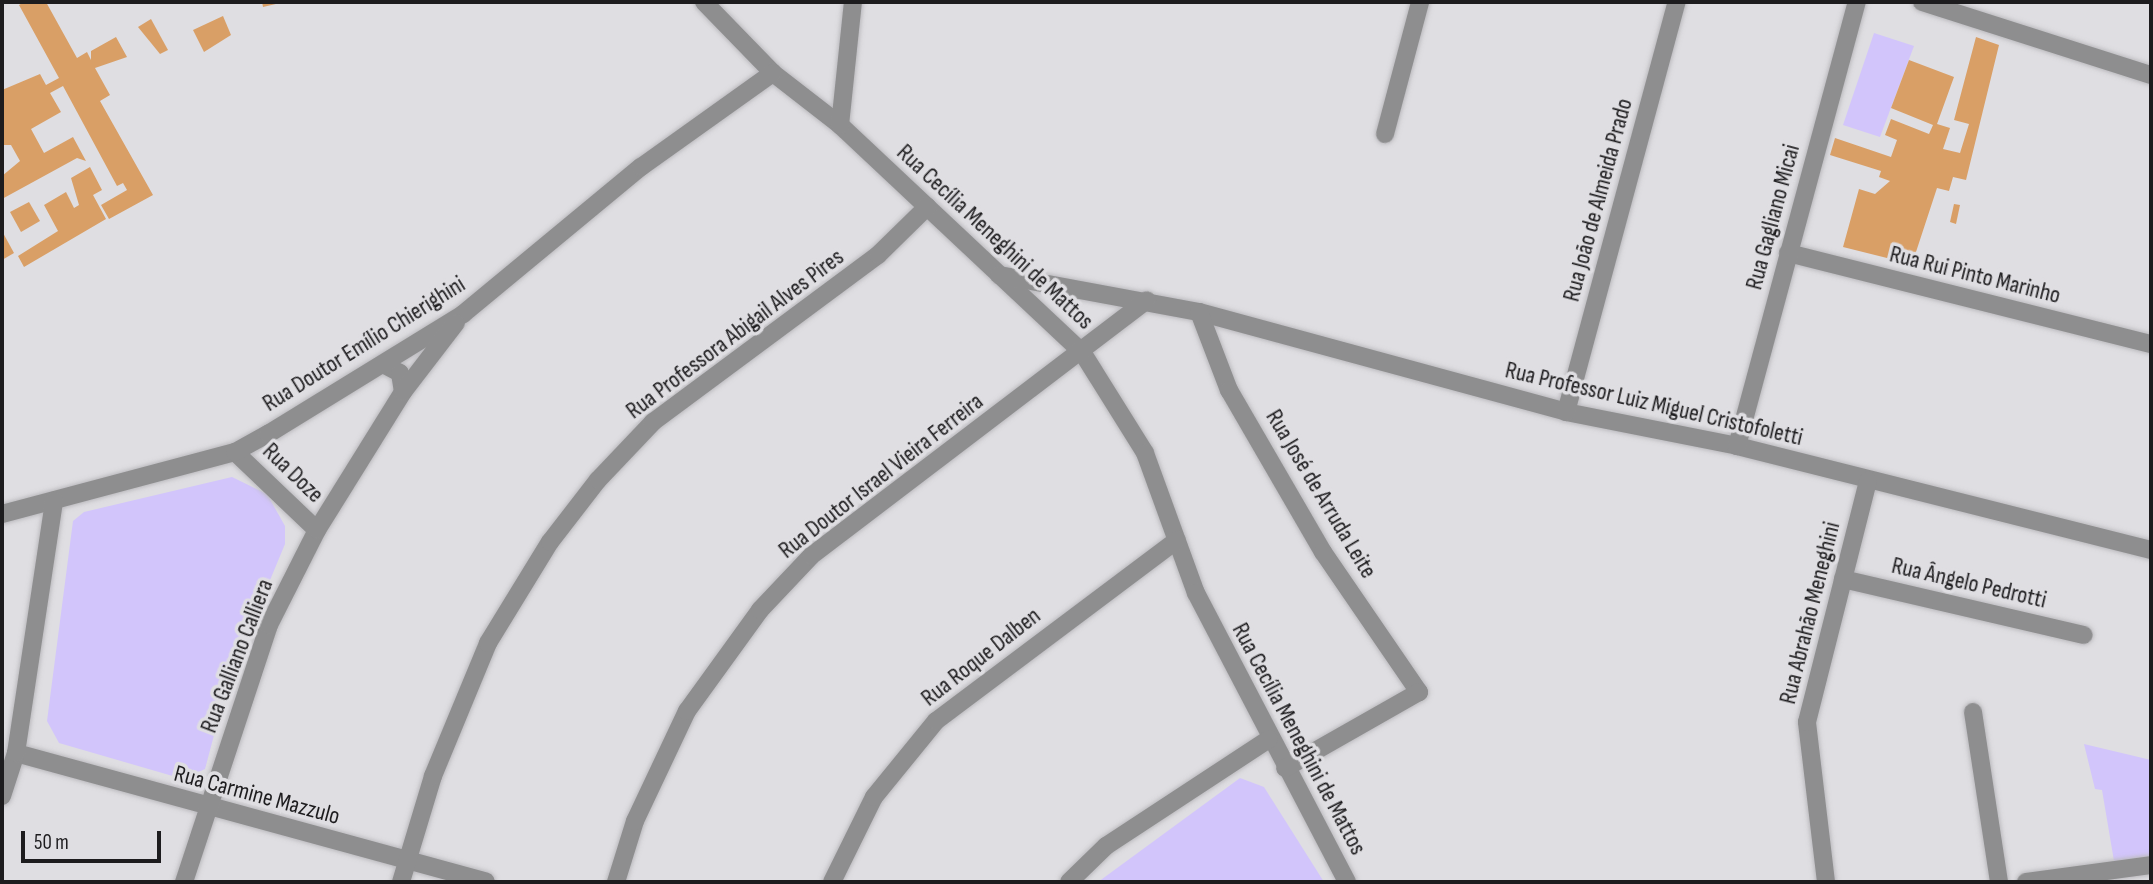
<!DOCTYPE html>
<meta charset="utf-8">
<style>
body{margin:0}
#map{position:relative;width:2153px;height:884px;overflow:hidden;background:#dfdee2;font-family:"Sofia Sans Condensed",sans-serif}
div>[style]{position:absolute}
.green>*{inset:0;background:#d2c5fb}
.building>*{inset:0;background:#d99f66}
.roads{filter:drop-shadow(0 0 2px #bcbbbf) drop-shadow(0 0 2px #bcbbbf)}
.minor>*{height:18px;margin:-9px;padding:0 9px;transform-origin:9px;border-radius:9px;background:#8e8e8f}
span{translate:-50% -50%;white-space:nowrap;text-align:center;line-height:1.15;-webkit-text-stroke:7px #dfdee2;paint-order:stroke}
.street-label{font-size:24px;color:#1d1c1e}
.frame{position:absolute;inset:0;border:4px solid #1d1c1e;pointer-events:none}
.scale{position:absolute;left:21px;top:831px;width:140px;height:32px;box-sizing:border-box;border:4px solid #1d1c1e;border-top:0;padding-left:9px;font-size:21px;line-height:24px;white-space:nowrap;color:#1d1c1e;-webkit-text-stroke:5px #dfdee2;paint-order:stroke}
</style>
<div id="map">
<div class="green">
<i style="clip-path:polygon(1874px 33px,1914px 46px,1880px 137px,1843px 125px)"></i>
<i style="clip-path:polygon(232px 477px,267px 494px,285px 526px,285px 544px,229px 679px,205px 769px,183px 779px,59px 743px,47px 721px,73px 521px,84px 512px)"></i>
<i style="clip-path:polygon(2084px 744px,2151px 760px,2151px 857px,2114px 861px,2102px 790px,2095px 789px)"></i>
<i style="clip-path:polygon(1240px 778px,1264px 787px,1324px 882px,1098px 882px)"></i>
</div>
<div class="building">
<i style="clip-path:polygon(24px 2px,46px 2px,77px 58px,87px 52px,91px 60px,91px 51px,116px 37px,127px 57px,95px 68px,110px 95px,100px 101px,153px 195px,109px 219px,101px 205px,127px 190px,123px 183px,117px 186px,63px 86px,50px 93px,61px 112px,31px 129px,44px 153px,73px 137px,86px 161px,77px 158px,2px 199px,2px 176px,20px 161px,11px 145px,2px 145px,2px 90px,40px 74px,46px 85px,59px 78px,19px 5px)"></i>
<i style="clip-path:polygon(262px 2px,280px 2px,280px 3px,263px 7px)"></i>
<i style="clip-path:polygon(223px 16px,231px 35px,204px 52px,193px 30px)"></i>
<i style="clip-path:polygon(151px 19px,168px 50px,160px 54px,138px 27px)"></i>
<i style="clip-path:polygon(1976px 37px,1999px 45px,1966px 180px,1953px 177px,1949px 191px,1937px 188px,1915px 255px,1906px 252px,1903px 262px,1843px 247px,1859px 189px,1875px 194px,1890px 181px,1879px 177px,1881px 171px,1830px 155px,1835px 138px,1891px 157px,1897px 140px,1885px 135px,1891px 119px,1929px 134px,1933px 125px,1891px 108px,1909px 60px,1954px 77px,1937px 124px,1950px 128px,1943px 149px,1960px 153px,1969px 124px,1954px 120px)"></i>
<i style="clip-path:polygon(90px 167px,102px 190px,93px 195px,106px 219px,24px 267px,18px 256px,58px 231px,44px 205px,66px 192px,74px 208px,79px 205px,71px 178px)"></i>
<i style="clip-path:polygon(29px 202px,40px 221px,21px 232px,10px 212px)"></i>
<i style="clip-path:polygon(1954px 204px,1960px 205px,1956px 224px,1950px 222px)"></i>
<i style="clip-path:polygon(2px 231px,14px 253px,2px 260px)"></i>
</div>
<div class="roads">
<div class="minor">
<i style="left:704px;top:2px;width:99px;rotate:45.8deg"></i>
<i style="left:773px;top:73px;width:85px;rotate:37.8deg"></i>
<i style="left:840px;top:125px;width:332px;rotate:43.2deg"></i>
<i style="left:1082px;top:352px;width:119px;rotate:58deg"></i>
<i style="left:1145px;top:453px;width:149px;rotate:70deg"></i>
<i style="left:1196px;top:593px;width:326px;rotate:62.4deg"></i>
<i style="left:1922px;top:2px;width:240px;rotate:17.7deg"></i>
<i style="left:840px;top:125px;width:124px;rotate:-84deg"></i>
<i style="left:1385px;top:134px;width:137px;rotate:-75.1deg"></i>
<i style="left:1788px;top:253px;width:374px;rotate:14.1deg"></i>
<i style="left:999px;top:275px;width:203px;rotate:10.5deg"></i>
<i style="left:1199px;top:312px;width:380px;rotate:15.2deg"></i>
<i style="left:1566px;top:412px;width:174px;rotate:11.2deg"></i>
<i style="left:1737px;top:446px;width:427px;rotate:14.1deg"></i>
<i style="left:1199px;top:312px;width:84px;rotate:69deg"></i>
<i style="left:1229px;top:390px;width:187px;rotate:59.9deg"></i>
<i style="left:1323px;top:552px;width:170px;rotate:55.6deg"></i>
<i style="left:1419px;top:692px;width:154px;rotate:150.4deg"></i>
<i style="left:383px;top:364px;width:19px;rotate:28deg"></i>
<i style="left:400px;top:373px;width:19px;rotate:81deg"></i>
<i style="left:1566px;top:412px;width:425px;rotate:-74.9deg"></i>
<i style="left:1737px;top:446px;width:460px;rotate:-74.9deg"></i>
<i style="left:235px;top:452px;width:113px;rotate:43.6deg"></i>
<i style="left:2px;top:514px;width:241px;rotate:-14.9deg"></i>
<i style="left:235px;top:452px;width:38px;rotate:-29deg"></i>
<i style="left:268px;top:434px;width:229px;rotate:-31.6deg"></i>
<i style="left:463px;top:314px;width:231px;rotate:-39.6deg"></i>
<i style="left:641px;top:167px;width:162px;rotate:-35.5deg"></i>
<i style="left:1843px;top:579px;width:247px;rotate:13.1deg"></i>
<i style="left:1973px;top:712px;width:172px;rotate:81.3deg"></i>
<i style="left:16px;top:753px;width:487px;rotate:15.3deg"></i>
<i style="left:2px;top:796px;width:45px;rotate:-72deg"></i>
<i style="left:16px;top:753px;width:255px;rotate:-81.4deg"></i>
<i style="left:184px;top:882px;width:271px;rotate:-71.7deg"></i>
<i style="left:269px;top:625px;width:106px;rotate:-63.2deg"></i>
<i style="left:317px;top:530px;width:163px;rotate:-58.1deg"></i>
<i style="left:403px;top:392px;width:87px;rotate:-52.5deg"></i>
<i style="left:401px;top:882px;width:111px;rotate:-73.2deg"></i>
<i style="left:433px;top:776px;width:144px;rotate:-67.5deg"></i>
<i style="left:488px;top:643px;width:119px;rotate:-58.5deg"></i>
<i style="left:550px;top:542px;width:78px;rotate:-52.3deg"></i>
<i style="left:598px;top:480px;width:80px;rotate:-46.5deg"></i>
<i style="left:653px;top:422px;width:280px;rotate:-36.6deg"></i>
<i style="left:878px;top:255px;width:69px;rotate:-44.4deg"></i>
<i style="left:616px;top:882px;width:64px;rotate:-72.7deg"></i>
<i style="left:635px;top:821px;width:122px;rotate:-64.7deg"></i>
<i style="left:687px;top:711px;width:125px;rotate:-54.1deg"></i>
<i style="left:760px;top:610px;width:74px;rotate:-46.6deg"></i>
<i style="left:811px;top:556px;width:422px;rotate:-37.3deg"></i>
<i style="left:832px;top:882px;width:95px;rotate:-63.7deg"></i>
<i style="left:874px;top:797px;width:98px;rotate:-50.8deg"></i>
<i style="left:936px;top:721px;width:301px;rotate:-36.9deg"></i>
<i style="left:1069px;top:882px;width:52px;rotate:-44.2deg"></i>
<i style="left:1106px;top:846px;width:195px;rotate:-33.3deg"></i>
<i style="left:1826px;top:882px;width:161px;rotate:-96.8deg"></i>
<i style="left:1807px;top:722px;width:249px;rotate:-75.8deg"></i>
<i style="left:2026px;top:882px;width:126px;rotate:-7.7deg"></i>
</div>
</div>
<div class="street-label">
<span style="left:1598px;top:200px;rotate:-75deg">Rua João de Almeida Prado</span>
<span style="left:1773px;top:217px;rotate:-75deg">Rua Gagliano Micai</span>
<span style="left:995px;top:237px;rotate:43deg">Rua Cecília Meneghini de Mattos</span>
<span style="left:1975px;top:275px;rotate:14deg">Rua Rui Pinto Marinho</span>
<span style="left:735px;top:334px;rotate:-37deg">Rua Professora Abigail Alves Pires</span>
<span style="left:364px;top:344px;rotate:-32deg">Rua Doutor Emílio Chierighini</span>
<span style="left:1654px;top:404px;rotate:13deg">Rua Professor Luiz Miguel Cristofoletti</span>
<span style="left:293px;top:473px;rotate:44deg">Rua Doze</span>
<span style="left:881px;top:476px;rotate:-38deg">Rua Doutor Israel Vieira Ferreira</span>
<span style="left:1321px;top:494px;rotate:59deg">Rua José de Arruda Leite</span>
<span style="left:1969px;top:583px;rotate:13deg">Rua Ângelo Pedrotti</span>
<span style="left:1810px;top:613px;rotate:-76deg">Rua Abrahão Meneghini</span>
<span style="left:237px;top:656px;rotate:-69deg">Rua Galliano Calliera</span>
<span style="left:981px;top:657px;rotate:-38deg">Rua Roque Dalben</span>
<span style="left:1299px;top:739px;rotate:62deg">Rua Cecília Meneghini de Mattos</span>
<span style="left:257px;top:795px;rotate:15deg">Rua Carmine Mazzulo</span>
</div>
<div class="frame"></div>
<div class="scale">50 m</div>
</div>
